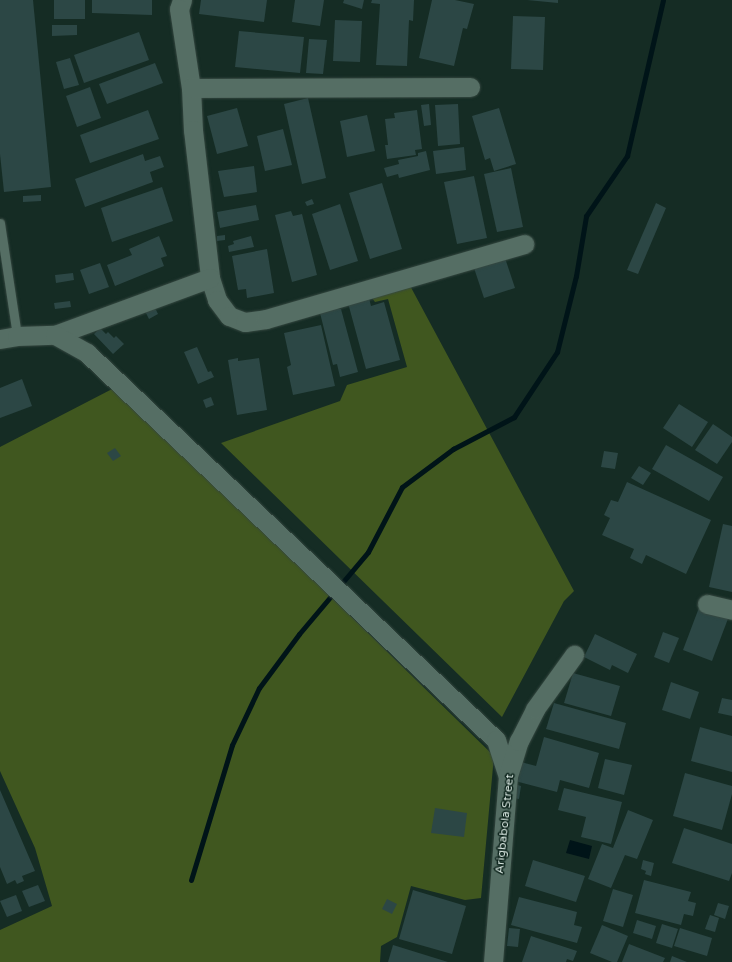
<!DOCTYPE html>
<style>
body{margin:0}
#map{position:relative;width:732px;height:962px;overflow:hidden;background:#152c24;font-family:"Varela Round",sans-serif}
div>[style]{position:absolute}
.forest>*{inset:0;background:#40571f}
.water>*{inset:0;background:#001418}
.stream>*{height:5px;margin:-2.5px;padding:0 2.5px;transform-origin:2.5px;border-radius:2.5px;background:#001418}
.building>*{inset:0;background:#2c4745}
.roads{filter:drop-shadow(0 0 1px #354740) drop-shadow(0 0 1px #354740)}
.lane>*{height:9px;margin:-4.5px;padding:0 4.5px;transform-origin:4.5px;border-radius:4.5px;background:#556e64}
.street>*{height:19px;margin:-9.5px;padding:0 9.5px;transform-origin:9.5px;border-radius:9.5px;background:#556e64}
span{translate:-50% -50%;white-space:nowrap;text-align:center;line-height:1.15;-webkit-text-stroke:3px #0b221a;paint-order:stroke}
.street-label{font-size:12px;color:#dae8e2}
</style>
<div id="map">
<div class="forest">
<i style="clip-path:polygon(407px 280px,574px 591px,564px 601px,502px 717px,221px 443px,340px 401px,347px 385px,407px 367px,388px 299px,375px 302px,372px 298px)"></i>
<i style="clip-path:polygon(116px 387px,494px 756px,481px 898px,465px 900px,411px 886px,397px 937px,381px 946px,380px 962px,0 962px,0 930px,52px 906px,35px 848px,0 771px,0 447px)"></i>
</div>
<div class="water">
<i style="clip-path:polygon(570px 840px,592px 846px,589px 859px,566px 853px)"></i>
</div>
<div class="stream">
<i style="left:191px;top:880px;width:141px;rotate:-73.1deg"></i>
<i style="left:232px;top:745px;width:63px;rotate:-64.7deg"></i>
<i style="left:259px;top:688px;width:67px;rotate:-53.5deg"></i>
<i style="left:299px;top:634px;width:107px;rotate:-49.9deg"></i>
<i style="left:368px;top:552px;width:73px;rotate:-62.4deg"></i>
<i style="left:402px;top:487px;width:64px;rotate:-36.7deg"></i>
<i style="left:453px;top:449px;width:69px;rotate:-27.7deg"></i>
<i style="left:514px;top:417px;width:78px;rotate:-56.5deg"></i>
<i style="left:557px;top:352px;width:78px;rotate:-76deg"></i>
<i style="left:576px;top:276px;width:61px;rotate:-80.5deg"></i>
<i style="left:586px;top:216px;width:73px;rotate:-55.7deg"></i>
<i style="left:627px;top:156px;width:160px;rotate:-77deg"></i>
</div>
<div class="building">
<i style="clip-path:polygon(0 0,33px 0,51px 187px,4px 192px,0 154px)"></i>
<i style="clip-path:polygon(54px 0,85px 0,85px 19px,54px 19px)"></i>
<i style="clip-path:polygon(92px 0,152px 0,152px 15px,92px 13px)"></i>
<i style="clip-path:polygon(201px 0,267px 0,264px 22px,199px 14px)"></i>
<i style="clip-path:polygon(295px 0,324px 0,320px 26px,292px 22px)"></i>
<i style="clip-path:polygon(344px 0,364px 0,362px 9px,343px 3px)"></i>
<i style="clip-path:polygon(372px 0,414px 0,413px 21px,409px 20px,407px 66px,376px 65px,380px 4px,371px 3px)"></i>
<i style="clip-path:polygon(432px 0,455px 0,474px 4px,467px 29px,463px 28px,454px 66px,419px 58px)"></i>
<i style="clip-path:polygon(527px 0,558px 0,558px 3px)"></i>
<i style="clip-path:polygon(513px 16px,545px 17px,543px 70px,511px 69px)"></i>
<i style="clip-path:polygon(335px 20px,362px 21px,360px 62px,333px 61px)"></i>
<i style="clip-path:polygon(52px 25px,77px 25px,77px 35px,52px 36px)"></i>
<i style="clip-path:polygon(239px 31px,304px 37px,300px 73px,235px 67px)"></i>
<i style="clip-path:polygon(139px 32px,149px 60px,84px 83px,74px 55px)"></i>
<i style="clip-path:polygon(309px 39px,327px 40px,323px 74px,306px 73px)"></i>
<i style="clip-path:polygon(70px 58px,79px 85px,64px 89px,56px 62px)"></i>
<i style="clip-path:polygon(155px 63px,163px 83px,107px 104px,99px 84px)"></i>
<i style="clip-path:polygon(90px 87px,101px 118px,77px 127px,66px 96px)"></i>
<i style="clip-path:polygon(308px 98px,326px 178px,302px 184px,284px 104px)"></i>
<i style="clip-path:polygon(429px 104px,431px 125px,424px 126px,421px 105px)"></i>
<i style="clip-path:polygon(458px 104px,460px 144px,438px 146px,435px 105px)"></i>
<i style="clip-path:polygon(237px 108px,248px 146px,217px 154px,207px 116px)"></i>
<i style="clip-path:polygon(499px 108px,516px 164px,494px 171px,490px 158px,485px 160px,472px 116px)"></i>
<i style="clip-path:polygon(148px 110px,159px 139px,90px 163px,80px 135px)"></i>
<i style="clip-path:polygon(417px 110px,422px 149px,415px 150px,416px 155px,387px 159px,385px 145px,388px 145px,385px 119px,395px 118px,394px 113px)"></i>
<i style="clip-path:polygon(367px 115px,375px 151px,347px 157px,340px 121px)"></i>
<i style="clip-path:polygon(283px 129px,292px 165px,265px 171px,257px 136px)"></i>
<i style="clip-path:polygon(464px 147px,466px 170px,436px 174px,433px 151px)"></i>
<i style="clip-path:polygon(426px 151px,430px 170px,399px 178px,398px 174px,387px 177px,384px 168px,399px 164px,398px 160px,418px 156px,418px 153px)"></i>
<i style="clip-path:polygon(143px 154px,145px 161px,160px 156px,164px 167px,150px 172px,153px 182px,85px 207px,75px 179px)"></i>
<i style="clip-path:polygon(254px 166px,257px 192px,224px 197px,218px 171px)"></i>
<i style="clip-path:polygon(511px 168px,523px 227px,497px 232px,484px 174px)"></i>
<i style="clip-path:polygon(474px 176px,487px 238px,457px 244px,444px 182px)"></i>
<i style="clip-path:polygon(382px 183px,402px 249px,370px 259px,349px 193px)"></i>
<i style="clip-path:polygon(162px 187px,173px 221px,112px 242px,101px 208px)"></i>
<i style="clip-path:polygon(41px 195px,41px 201px,23px 202px,23px 196px)"></i>
<i style="clip-path:polygon(312px 199px,314px 204px,307px 206px,305px 202px)"></i>
<i style="clip-path:polygon(656px 203px,666px 208px,638px 274px,627px 270px)"></i>
<i style="clip-path:polygon(340px 204px,358px 261px,330px 270px,312px 214px)"></i>
<i style="clip-path:polygon(256px 205px,259px 220px,220px 228px,217px 212px)"></i>
<i style="clip-path:polygon(291px 211px,293px 216px,302px 214px,317px 275px,292px 282px,275px 215px)"></i>
<i style="clip-path:polygon(225px 235px,225px 240px,217px 241px,217px 236px)"></i>
<i style="clip-path:polygon(159px 236px,167px 256px,161px 258px,164px 266px,115px 286px,107px 265px,132px 255px,129px 249px)"></i>
<i style="clip-path:polygon(251px 236px,254px 247px,229px 252px,228px 246px,234px 244px,233px 241px)"></i>
<i style="clip-path:polygon(267px 249px,274px 293px,247px 298px,246px 289px,238px 290px,232px 256px)"></i>
<i style="clip-path:polygon(505px 258px,515px 288px,484px 298px,474px 268px)"></i>
<i style="clip-path:polygon(100px 263px,109px 287px,89px 294px,80px 270px)"></i>
<i style="clip-path:polygon(73px 273px,74px 280px,56px 283px,55px 275px)"></i>
<i style="clip-path:polygon(369px 298px,371px 306px,384px 302px,400px 360px,366px 369px,348px 303px)"></i>
<i style="clip-path:polygon(70px 301px,71px 307px,55px 309px,54px 303px)"></i>
<i style="clip-path:polygon(337px 304px,338px 309px,341px 309px,358px 372px,340px 377px,337px 364px,333px 365px,319px 309px)"></i>
<i style="clip-path:polygon(154px 306px,158px 314px,149px 319px,145px 311px)"></i>
<i style="clip-path:polygon(321px 325px,335px 386px,293px 395px,287px 367px,291px 365px,284px 333px)"></i>
<i style="clip-path:polygon(100px 328px,106px 334px,108px 332px,114px 338px,116px 336px,124px 344px,113px 354px,94px 334px)"></i>
<i style="clip-path:polygon(197px 347px,208px 372px,211px 371px,214px 377px,198px 384px,184px 352px)"></i>
<i style="clip-path:polygon(238px 358px,238px 361px,259px 358px,267px 410px,237px 415px,228px 360px)"></i>
<i style="clip-path:polygon(22px 379px,32px 406px,0 418px,0 388px)"></i>
<i style="clip-path:polygon(211px 397px,214px 405px,206px 408px,203px 400px)"></i>
<i style="clip-path:polygon(679px 404px,708px 422px,692px 447px,663px 428px)"></i>
<i style="clip-path:polygon(713px 424px,732px 437px,732px 442px,717px 464px,695px 450px)"></i>
<i style="clip-path:polygon(666px 445px,723px 477px,709px 501px,652px 469px)"></i>
<i style="clip-path:polygon(115px 448px,121px 456px,113px 461px,107px 453px)"></i>
<i style="clip-path:polygon(604px 451px,618px 453px,615px 469px,601px 467px)"></i>
<i style="clip-path:polygon(639px 466px,651px 473px,643px 485px,631px 478px)"></i>
<i style="clip-path:polygon(627px 482px,711px 520px,686px 574px,646px 555px,642px 564px,630px 558px,634px 549px,602px 535px,610px 518px,604px 515px,611px 500px,618px 502px)"></i>
<i style="clip-path:polygon(723px 524px,732px 526px,732px 592px,709px 587px)"></i>
<i style="clip-path:polygon(700px 605px,729px 616px,712px 661px,683px 650px)"></i>
<i style="clip-path:polygon(663px 632px,679px 638px,669px 663px,654px 657px)"></i>
<i style="clip-path:polygon(595px 634px,637px 654px,628px 673px,612px 665px,610px 670px,584px 657px)"></i>
<i style="clip-path:polygon(573px 673px,620px 686px,611px 716px,564px 703px)"></i>
<i style="clip-path:polygon(671px 682px,699px 692px,690px 719px,662px 710px)"></i>
<i style="clip-path:polygon(722px 698px,732px 700px,732px 716px,718px 713px)"></i>
<i style="clip-path:polygon(554px 703px,626px 723px,619px 749px,546px 729px)"></i>
<i style="clip-path:polygon(700px 727px,732px 736px,732px 772px,691px 761px)"></i>
<i style="clip-path:polygon(544px 737px,599px 753px,589px 788px,560px 780px,557px 792px,515px 781px,521px 762px,536px 766px)"></i>
<i style="clip-path:polygon(605px 759px,632px 765px,624px 795px,598px 788px)"></i>
<i style="clip-path:polygon(685px 773px,732px 786px,732px 794px,722px 830px,673px 816px)"></i>
<i style="clip-path:polygon(511px 783px,521px 786px,519px 799px,508px 797px)"></i>
<i style="clip-path:polygon(564px 788px,622px 802px,611px 844px,581px 837px,586px 817px,558px 810px)"></i>
<i style="clip-path:polygon(0 790px,35px 871px,22px 876px,24px 881px,17px 884px,15px 880px,7px 884px,0 867px)"></i>
<i style="clip-path:polygon(435px 808px,467px 813px,464px 837px,431px 833px)"></i>
<i style="clip-path:polygon(628px 810px,653px 820px,637px 859px,625px 855px,611px 888px,588px 879px,602px 844px,613px 848px)"></i>
<i style="clip-path:polygon(684px 828px,732px 844px,732px 873px,729px 881px,672px 863px)"></i>
<i style="clip-path:polygon(533px 860px,585px 876px,576px 902px,525px 886px)"></i>
<i style="clip-path:polygon(643px 860px,654px 863px,651px 876px,645px 874px,646px 871px,641px 869px)"></i>
<i style="clip-path:polygon(644px 880px,691px 892px,688px 901px,696px 903px,693px 916px,684px 914px,681px 925px,635px 913px)"></i>
<i style="clip-path:polygon(38px 885px,45px 901px,29px 907px,22px 891px)"></i>
<i style="clip-path:polygon(613px 889px,633px 895px,623px 927px,603px 921px)"></i>
<i style="clip-path:polygon(413px 890px,466px 906px,452px 954px,399px 939px)"></i>
<i style="clip-path:polygon(16px 895px,22px 911px,7px 917px,0 901px)"></i>
<i style="clip-path:polygon(519px 897px,577px 912px,574px 925px,582px 927px,577px 943px,511px 925px)"></i>
<i style="clip-path:polygon(387px 899px,397px 904px,392px 914px,382px 909px)"></i>
<i style="clip-path:polygon(718px 903px,729px 906px,725px 919px,714px 915px)"></i>
<i style="clip-path:polygon(710px 915px,719px 918px,715px 932px,705px 929px)"></i>
<i style="clip-path:polygon(637px 920px,656px 926px,652px 939px,633px 933px)"></i>
<i style="clip-path:polygon(662px 924px,678px 929px,672px 948px,656px 943px)"></i>
<i style="clip-path:polygon(602px 925px,628px 936px,617px 962px,612px 962px,590px 953px)"></i>
<i style="clip-path:polygon(509px 928px,520px 929px,518px 947px,507px 946px)"></i>
<i style="clip-path:polygon(680px 928px,712px 938px,707px 956px,674px 946px)"></i>
<i style="clip-path:polygon(531px 936px,577px 951px,573px 961px,567px 959px,566px 962px,522px 962px)"></i>
<i style="clip-path:polygon(629px 944px,665px 958px,663px 962px,622px 962px)"></i>
<i style="clip-path:polygon(393px 945px,448px 962px,388px 962px)"></i>
<i style="clip-path:polygon(672px 956px,687px 962px,670px 962px)"></i>
</div>
<div class="roads">
<div class="lane">
<i style="left:0;top:223px;width:114px;rotate:81.4deg"></i>
</div>
<div class="street">
<i style="left:182px;top:0;width:9px;rotate:108deg"></i>
<i style="left:179px;top:9px;width:80px;rotate:81.4deg"></i>
<i style="left:191px;top:88px;width:42px;rotate:87.3deg"></i>
<i style="left:193px;top:130px;width:149px;rotate:83.4deg"></i>
<i style="left:210px;top:278px;width:23px;rotate:72deg"></i>
<i style="left:217px;top:300px;width:20px;rotate:53deg"></i>
<i style="left:229px;top:316px;width:17px;rotate:21deg"></i>
<i style="left:245px;top:322px;width:21px;rotate:-8deg"></i>
<i style="left:266px;top:319px;width:269px;rotate:-16.2deg"></i>
<i style="left:191px;top:88px;width:279px;rotate:-0.2deg"></i>
<i style="left:55px;top:335px;width:165px;rotate:-20.2deg"></i>
<i style="left:0;top:339px;width:17px;rotate:-10deg"></i>
<i style="left:17px;top:336px;width:38px;rotate:-2deg"></i>
<i style="left:55px;top:335px;width:37px;rotate:29deg"></i>
<i style="left:87px;top:353px;width:563px;rotate:43.42deg"></i>
<i style="left:496px;top:740px;width:38px;rotate:72deg"></i>
<i style="left:707px;top:604px;width:26px;rotate:13deg"></i>
<i style="left:493px;top:962px;width:187px;rotate:-85.4deg"></i>
<i style="left:508px;top:776px;width:37px;rotate:-73deg"></i>
<i style="left:519px;top:741px;width:36px;rotate:-63deg"></i>
<i style="left:535px;top:709px;width:67px;rotate:-54.2deg"></i>
</div>
</div>
<div class="street-label">
<span style="left:505px;top:824px;rotate:-84deg">Arigbabola Street</span>
</div>
</div>
